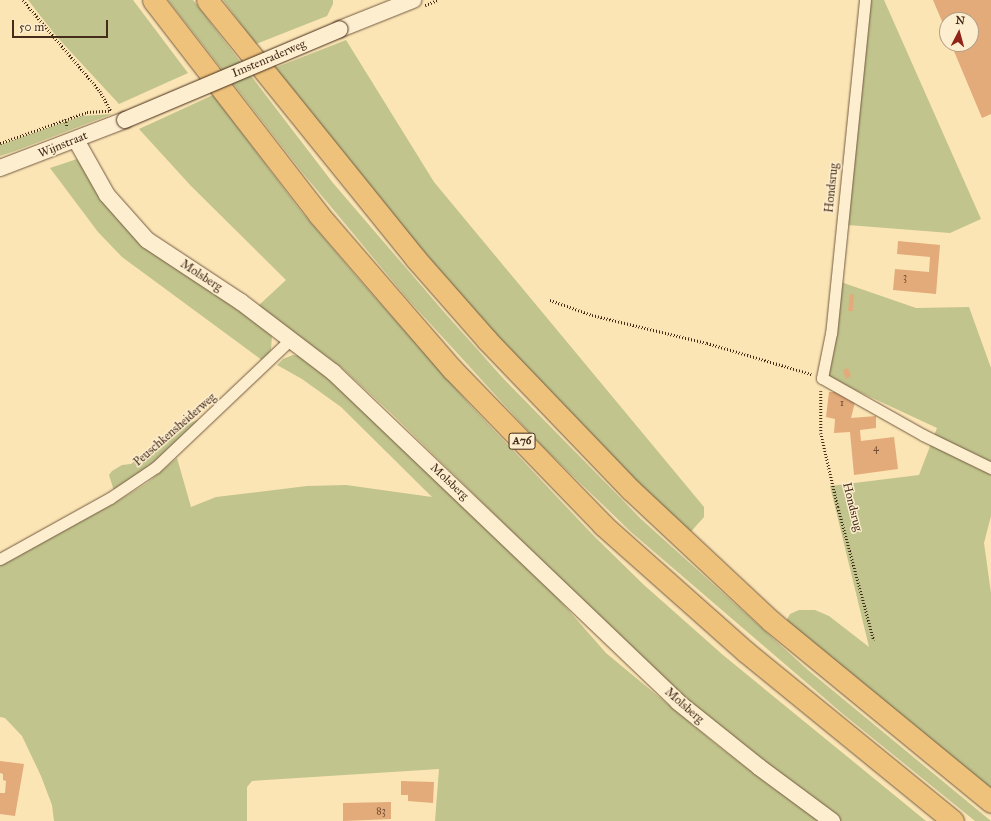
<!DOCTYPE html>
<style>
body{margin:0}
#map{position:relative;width:991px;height:821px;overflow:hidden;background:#fce5b5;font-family:"IM FELL Great Primer",serif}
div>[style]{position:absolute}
.green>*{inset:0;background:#c1c48c}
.building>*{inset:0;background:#e3aa7a}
.path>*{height:2.5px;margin-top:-1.25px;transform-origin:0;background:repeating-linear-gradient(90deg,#452b1a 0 1px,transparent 0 3px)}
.roads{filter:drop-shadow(0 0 1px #735a41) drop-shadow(0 0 1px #735a41)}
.street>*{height:11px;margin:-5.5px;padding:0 5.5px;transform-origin:5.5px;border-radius:5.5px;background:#fdeecf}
.secondary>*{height:16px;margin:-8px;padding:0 8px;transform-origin:8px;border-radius:8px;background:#fdeecf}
.highway>*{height:21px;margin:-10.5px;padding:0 10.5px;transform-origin:10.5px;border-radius:10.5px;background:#eec27a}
.bridges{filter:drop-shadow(0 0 1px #452b1a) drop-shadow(0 0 1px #452b1a)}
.secondary-bridge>*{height:16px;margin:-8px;padding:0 8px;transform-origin:8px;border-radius:8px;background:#fdeecf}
span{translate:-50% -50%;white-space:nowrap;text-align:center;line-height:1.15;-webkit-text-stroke:3px #fdeecf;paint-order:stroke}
.number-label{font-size:10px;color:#6c4b32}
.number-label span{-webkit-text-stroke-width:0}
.shield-label span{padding:1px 3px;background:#fdeecf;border:1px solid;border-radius:3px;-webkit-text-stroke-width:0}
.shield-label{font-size:11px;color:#452b1a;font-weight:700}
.street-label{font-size:12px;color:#452b1a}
.north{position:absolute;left:939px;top:12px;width:40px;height:40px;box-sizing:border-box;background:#fdeecf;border:1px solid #b3a087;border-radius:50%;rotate:6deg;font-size:11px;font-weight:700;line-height:16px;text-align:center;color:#452b1a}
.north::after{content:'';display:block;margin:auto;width:14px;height:18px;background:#8f2418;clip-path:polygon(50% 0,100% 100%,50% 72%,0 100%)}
.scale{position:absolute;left:12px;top:20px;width:96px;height:18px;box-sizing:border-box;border:2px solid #452b1a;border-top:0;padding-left:5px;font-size:12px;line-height:14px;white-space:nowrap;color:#452b1a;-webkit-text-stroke:3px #fdeecf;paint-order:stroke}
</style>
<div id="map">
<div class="green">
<i style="clip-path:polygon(28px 0,133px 0,188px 73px,119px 104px,57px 37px)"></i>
<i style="clip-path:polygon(168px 0,193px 0,333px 183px,444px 312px,502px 377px,641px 519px,808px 670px,991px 821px,975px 821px,843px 714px,631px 532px,542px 446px,406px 297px,302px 172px)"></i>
<i style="clip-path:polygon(223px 0,333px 0,333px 4px,327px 16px,256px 44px)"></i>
<i style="clip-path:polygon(870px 0,884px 0,981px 219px,950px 233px,848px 225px)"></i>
<i style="clip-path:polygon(346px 40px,434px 182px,704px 507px,704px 517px,688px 535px,499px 345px,272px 69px)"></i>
<i style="clip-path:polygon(213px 95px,300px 210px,356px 276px,471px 406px,593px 535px,644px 585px,723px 655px,926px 821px,841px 821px,792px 786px,691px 707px,392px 414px,342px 368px,258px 306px,286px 280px,191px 186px,139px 129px)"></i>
<i style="clip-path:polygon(112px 114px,15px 151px,0 156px,0 145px,22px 137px,82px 116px)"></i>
<i style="clip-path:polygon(77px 159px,100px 193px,204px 285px,272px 335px,271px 350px,263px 361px,122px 257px,98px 232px,50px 168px)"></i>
<i style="clip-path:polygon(835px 280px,916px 308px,969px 307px,991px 368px,991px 516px,984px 543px,991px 593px,991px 792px,785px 623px,790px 614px,799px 610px,815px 610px,829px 616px,869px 647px,830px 486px,919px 475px,937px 428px,825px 376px)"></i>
<i style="clip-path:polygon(293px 355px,310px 357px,556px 596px,606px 653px,717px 745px,773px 788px,825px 821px,435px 821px,439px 769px,252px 781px,247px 787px,247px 821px,54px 821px,52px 805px,41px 776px,22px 736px,5px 718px,0 717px,0 564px,113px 504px,147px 483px,177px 458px,191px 507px,216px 497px,307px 486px,346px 485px,432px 497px,341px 407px,302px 379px,277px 365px,283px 359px)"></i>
<i style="clip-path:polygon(203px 418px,169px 451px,114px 491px,109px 475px,112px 471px,122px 465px,131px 464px,179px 427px)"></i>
</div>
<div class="building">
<i style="clip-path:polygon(933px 0,991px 0,991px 114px,982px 118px,951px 44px,971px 44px,971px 20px,947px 20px,947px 33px)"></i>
<i style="clip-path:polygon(898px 241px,940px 245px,936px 294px,893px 290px,895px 269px,929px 272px,930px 257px,897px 254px)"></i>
<i style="clip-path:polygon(850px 294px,854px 295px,853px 311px,848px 311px)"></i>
<i style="clip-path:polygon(848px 368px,851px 376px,846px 379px,843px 370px)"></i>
<i style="clip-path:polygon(829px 392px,835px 392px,855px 402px,851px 418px,876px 416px,876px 428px,860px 430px,861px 441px,894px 437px,898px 469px,854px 475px,850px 432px,834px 433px,835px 419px,826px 417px)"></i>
<i style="clip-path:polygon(0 761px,24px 764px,15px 816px,0 814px,0 793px,5px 793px,6px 781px,3px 780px,3px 774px,0 773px)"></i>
<i style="clip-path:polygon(401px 781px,434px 782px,433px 803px,408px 801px,408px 795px,401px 795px)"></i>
<i style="clip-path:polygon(391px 802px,391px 819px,343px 821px,343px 803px)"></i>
</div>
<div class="path">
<i style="left:23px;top:0;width:119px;rotate:49.8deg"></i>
<i style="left:100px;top:91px;width:23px;rotate:61deg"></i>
<i style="left:425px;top:5px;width:14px;rotate:-21deg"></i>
<i style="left:65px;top:119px;width:9px;rotate:72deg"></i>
<i style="left:0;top:143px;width:92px;rotate:-19.6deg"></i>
<i style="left:87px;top:112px;width:22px;rotate:-3deg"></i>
<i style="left:550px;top:300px;width:45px;rotate:19.7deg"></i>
<i style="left:592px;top:315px;width:118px;rotate:13.7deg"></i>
<i style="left:707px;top:343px;width:109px;rotate:16.6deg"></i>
<i style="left:821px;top:391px;width:42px;rotate:90deg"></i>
<i style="left:821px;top:433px;width:76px;rotate:77.1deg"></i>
<i style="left:838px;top:507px;width:138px;rotate:74.9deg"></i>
</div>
<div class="roads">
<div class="street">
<i style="left:865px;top:0;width:335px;rotate:95.8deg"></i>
<i style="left:831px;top:333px;width:46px;rotate:101.3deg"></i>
<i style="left:822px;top:378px;width:116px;rotate:29.4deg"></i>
<i style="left:923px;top:435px;width:76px;rotate:25.9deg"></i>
<i style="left:0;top:559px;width:126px;rotate:-29deg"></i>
<i style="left:110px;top:498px;width:55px;rotate:-34deg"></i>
<i style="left:156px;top:467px;width:187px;rotate:-43.5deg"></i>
</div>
<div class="secondary">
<i style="left:340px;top:29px;width:79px;rotate:-21.7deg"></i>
<i style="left:76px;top:140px;width:63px;rotate:60.6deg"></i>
<i style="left:107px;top:195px;width:60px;rotate:48.4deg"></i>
<i style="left:147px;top:240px;width:113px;rotate:33.4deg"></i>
<i style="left:241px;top:302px;width:116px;rotate:37.3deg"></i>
<i style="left:333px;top:372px;width:477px;rotate:43.7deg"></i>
<i style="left:678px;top:702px;width:104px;rotate:38.7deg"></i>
<i style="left:759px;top:767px;width:91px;rotate:36.5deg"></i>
<i style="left:0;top:168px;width:134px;rotate:-21deg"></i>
</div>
<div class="highway">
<i style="left:153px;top:0;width:272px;rotate:52.3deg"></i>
<i style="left:319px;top:215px;width:205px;rotate:49.2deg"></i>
<i style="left:453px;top:370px;width:216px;rotate:45.9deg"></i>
<i style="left:603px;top:525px;width:191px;rotate:41.6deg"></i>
<i style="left:746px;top:652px;width:267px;rotate:39.2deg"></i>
<i style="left:207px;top:0;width:331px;rotate:51.1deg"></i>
<i style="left:415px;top:258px;width:109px;rotate:48.7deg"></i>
<i style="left:487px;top:340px;width:208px;rotate:46.2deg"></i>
<i style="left:631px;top:490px;width:192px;rotate:43.1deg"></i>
<i style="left:771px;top:621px;width:285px;rotate:39.4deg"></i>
</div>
</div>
<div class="bridges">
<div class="secondary-bridge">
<i style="left:125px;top:120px;width:233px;rotate:-22.9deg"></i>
</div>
</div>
<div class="number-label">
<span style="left:905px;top:278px">3</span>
<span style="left:842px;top:404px">1</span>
<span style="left:876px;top:449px">4</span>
<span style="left:381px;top:812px">83</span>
</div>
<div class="shield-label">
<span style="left:522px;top:441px">A76</span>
</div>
<div class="street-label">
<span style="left:269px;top:59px;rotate:-23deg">Imstenraderweg</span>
<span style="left:63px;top:145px;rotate:-22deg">Wijnstraat</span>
<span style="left:832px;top:188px;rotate:-84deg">Hondsrug</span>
<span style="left:201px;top:276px;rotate:33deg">Molsberg</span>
<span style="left:175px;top:430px;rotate:-41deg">Peuschkensheiderweg</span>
<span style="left:449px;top:482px;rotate:43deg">Molsberg</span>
<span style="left:852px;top:507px;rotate:76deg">Hondsrug</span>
<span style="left:684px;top:706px;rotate:41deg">Molsberg</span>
</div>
<div class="north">N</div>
<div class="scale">50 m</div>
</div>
